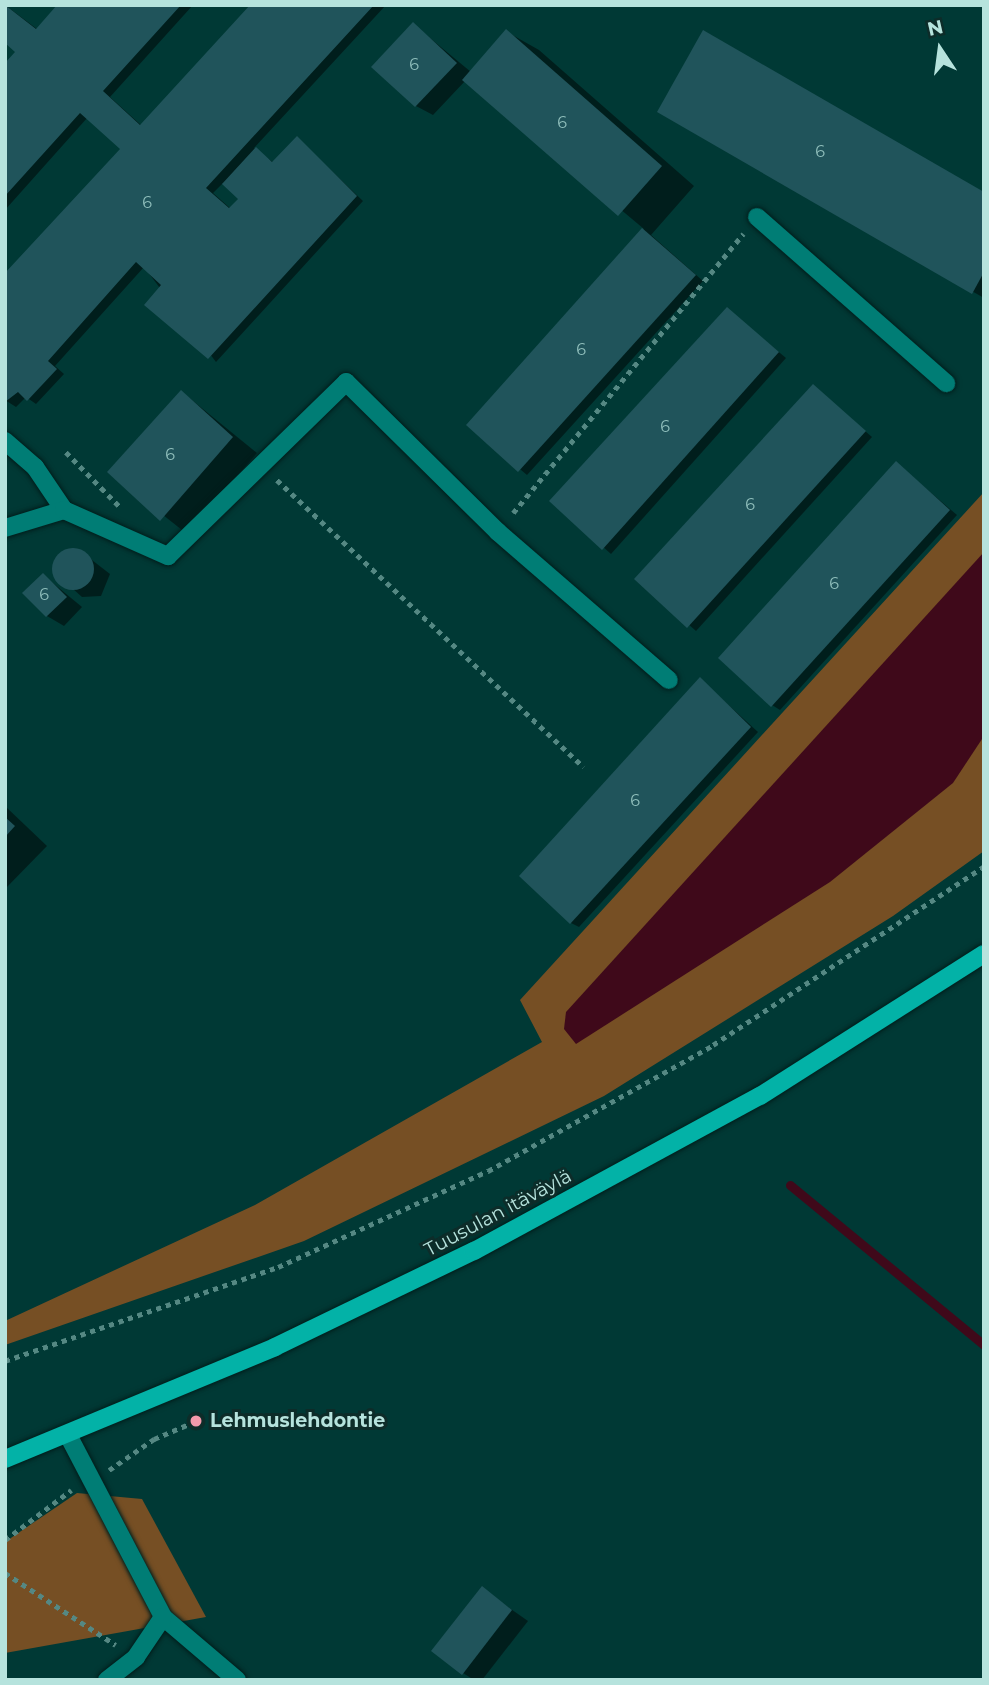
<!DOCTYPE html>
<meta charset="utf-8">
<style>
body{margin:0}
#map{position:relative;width:989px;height:1685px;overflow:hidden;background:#003935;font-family:Montserrat,sans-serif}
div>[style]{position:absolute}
.green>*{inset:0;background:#764f24}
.water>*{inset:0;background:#3f091a}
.shadow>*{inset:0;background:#0007}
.stream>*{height:9px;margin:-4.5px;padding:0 4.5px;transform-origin:4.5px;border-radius:4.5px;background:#3f091a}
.building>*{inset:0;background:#20545b}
.round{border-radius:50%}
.path>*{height:4.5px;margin-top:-2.25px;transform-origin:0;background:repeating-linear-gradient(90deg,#558883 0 5px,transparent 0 10px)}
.roads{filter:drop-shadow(0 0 2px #001d1b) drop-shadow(0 0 2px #001d1b)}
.minor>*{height:18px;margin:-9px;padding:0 9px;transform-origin:9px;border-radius:9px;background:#007d75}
.major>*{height:18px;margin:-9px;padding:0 9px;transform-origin:9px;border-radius:9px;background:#03b2a7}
.dots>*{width:19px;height:19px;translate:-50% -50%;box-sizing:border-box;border:4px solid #0d2c29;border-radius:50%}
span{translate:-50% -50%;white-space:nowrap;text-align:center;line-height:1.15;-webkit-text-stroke:6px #0d2c29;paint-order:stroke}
.number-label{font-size:16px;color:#90bfbc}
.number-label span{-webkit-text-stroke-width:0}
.street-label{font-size:19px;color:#b6e3dd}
.poi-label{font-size:19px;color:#b6e3dd;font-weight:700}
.left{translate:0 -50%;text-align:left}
.frame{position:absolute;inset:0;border:7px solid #b6e3dd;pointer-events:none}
.north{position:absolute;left:905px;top:14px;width:70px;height:70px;-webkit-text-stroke:5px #0d2c29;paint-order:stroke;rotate:347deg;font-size:19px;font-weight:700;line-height:28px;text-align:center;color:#b6e3dd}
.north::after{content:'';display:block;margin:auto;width:24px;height:32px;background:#b6e3dd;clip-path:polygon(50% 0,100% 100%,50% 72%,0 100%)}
</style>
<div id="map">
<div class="green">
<i style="clip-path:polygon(984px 492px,984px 851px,893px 916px,604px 1096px,304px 1241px,5px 1345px,5px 1321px,255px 1205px,542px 1042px,520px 1000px)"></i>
<i style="clip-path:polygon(77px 1493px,142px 1499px,206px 1617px,5px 1653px,5px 1542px)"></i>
</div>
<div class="water">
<i style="clip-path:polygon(984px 552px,984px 736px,953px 783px,830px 882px,576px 1044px,564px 1029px,566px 1012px)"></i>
</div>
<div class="shadow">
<i style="clip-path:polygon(evenodd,5px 5px,37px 29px,59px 5px,193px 5px,110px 97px,142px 126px,253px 5px,386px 5px,254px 148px,274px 163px,297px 138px,363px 201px,216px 362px,144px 267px,55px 366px,64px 374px,36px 404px,26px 397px,16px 407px,5px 400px,122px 149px,88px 117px,5px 210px,5px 66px,18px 52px,5px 5px,223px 183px,241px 199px,231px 209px,213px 193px,223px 183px)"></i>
<i style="clip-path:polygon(413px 24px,471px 72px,507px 32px,539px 50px,694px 186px,651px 235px,703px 281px,527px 475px,468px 425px,644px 229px,466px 80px,433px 115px,416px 106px,374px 67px)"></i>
<i style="clip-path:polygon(659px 112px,984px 194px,984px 298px)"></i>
<i style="clip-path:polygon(727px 309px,786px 358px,611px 554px,552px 501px)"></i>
<i style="clip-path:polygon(814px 387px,872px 437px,696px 631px,637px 579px)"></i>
<i style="clip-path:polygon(182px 392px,257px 453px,187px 534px,109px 472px)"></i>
<i style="clip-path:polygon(896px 463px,957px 515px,780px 710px,772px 705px)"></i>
<i style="clip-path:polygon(79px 550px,110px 574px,101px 596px,82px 597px,53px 571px,56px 559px)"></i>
<i style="clip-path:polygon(43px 575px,82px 607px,64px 626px,47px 616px)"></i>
<i style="clip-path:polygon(700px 679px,758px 732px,579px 927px,571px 923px)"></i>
<i style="clip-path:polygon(5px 806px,47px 846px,5px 889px)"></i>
<i style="clip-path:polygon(482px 1589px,528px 1621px,482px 1680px,474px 1680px,463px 1673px)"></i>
</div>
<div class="stream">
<i style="left:790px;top:1185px;width:251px;rotate:39.5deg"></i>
</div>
<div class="building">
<i style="clip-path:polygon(5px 5px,36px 29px,57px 5px,181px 5px,103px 91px,140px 125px,250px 5px,374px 5px,206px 188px,229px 208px,238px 199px,222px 184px,256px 147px,272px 162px,297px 136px,357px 196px,208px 359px,144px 305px,161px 285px,136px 262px,48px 361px,57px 369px,27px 401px,18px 392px,5px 402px,5px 273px,120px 149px,80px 113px,5px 196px,5px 63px,15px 52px,5px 43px)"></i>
<i style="clip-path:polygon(413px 22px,457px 63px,415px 107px,371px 67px)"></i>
<i style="clip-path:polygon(506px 29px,662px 166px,618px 216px,462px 80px)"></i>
<i style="clip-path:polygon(703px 30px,984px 192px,984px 272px,972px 294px,657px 112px)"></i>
<i style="clip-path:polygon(642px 228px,696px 275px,518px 472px,466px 425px)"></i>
<i style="clip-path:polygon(727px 307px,779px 352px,602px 550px,549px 501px)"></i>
<i style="clip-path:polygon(813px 384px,866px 431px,687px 628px,634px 579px)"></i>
<i style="clip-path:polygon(181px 390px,233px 437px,160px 521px,107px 472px)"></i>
<i style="clip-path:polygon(896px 461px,950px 510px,771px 707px,718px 658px)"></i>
<i class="round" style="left:52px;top:548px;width:42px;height:42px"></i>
<i style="clip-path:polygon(43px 573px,67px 597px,46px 617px,22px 593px)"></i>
<i style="clip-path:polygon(700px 677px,751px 727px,570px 924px,519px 876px)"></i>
<i style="clip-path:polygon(5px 817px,15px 826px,5px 837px)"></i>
<i style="clip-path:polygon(482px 1586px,512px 1610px,462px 1675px,431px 1651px)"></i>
</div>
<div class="path">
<i style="left:66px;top:452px;width:78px;rotate:45.5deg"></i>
<i style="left:277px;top:480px;width:420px;rotate:43.1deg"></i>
<i style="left:513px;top:513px;width:362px;rotate:-50.5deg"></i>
<i style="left:5px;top:1361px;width:289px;rotate:-19deg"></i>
<i style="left:278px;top:1267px;width:231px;rotate:-24.6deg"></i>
<i style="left:488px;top:1171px;width:258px;rotate:-29.2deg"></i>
<i style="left:713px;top:1045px;width:325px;rotate:-33.4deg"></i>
<i style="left:109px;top:1470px;width:55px;rotate:-34.6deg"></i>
<i style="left:154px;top:1439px;width:46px;rotate:-23.2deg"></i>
<i style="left:5px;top:1540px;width:83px;rotate:-37.1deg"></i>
<i style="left:5px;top:1573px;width:132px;rotate:33deg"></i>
</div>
<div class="roads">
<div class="minor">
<i style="left:757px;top:217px;width:252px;rotate:41.3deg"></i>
<i style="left:5px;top:441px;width:40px;rotate:41deg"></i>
<i style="left:35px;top:467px;width:52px;rotate:56deg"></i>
<i style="left:5px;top:528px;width:62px;rotate:-17deg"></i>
<i style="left:64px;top:510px;width:114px;rotate:23.9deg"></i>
<i style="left:168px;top:556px;width:249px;rotate:-44.3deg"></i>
<i style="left:346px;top:382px;width:214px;rotate:44.6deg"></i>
<i style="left:498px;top:532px;width:226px;rotate:40.9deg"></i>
<i style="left:68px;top:1435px;width:205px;rotate:62.4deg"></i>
<i style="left:163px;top:1617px;width:97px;rotate:40.4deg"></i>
<i style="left:107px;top:1680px;width:37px;rotate:-38deg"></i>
<i style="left:136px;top:1657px;width:48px;rotate:-56deg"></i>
</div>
<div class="major">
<i style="left:5px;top:1459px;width:292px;rotate:-22.5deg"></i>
<i style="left:275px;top:1347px;width:221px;rotate:-25.8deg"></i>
<i style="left:474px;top:1251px;width:325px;rotate:-28.5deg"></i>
<i style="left:760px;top:1096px;width:265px;rotate:-32.4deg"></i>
</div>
</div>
<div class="dots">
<i style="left:196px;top:1421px;background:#f39aab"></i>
</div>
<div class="number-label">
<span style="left:414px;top:65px">6</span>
<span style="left:562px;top:123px">6</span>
<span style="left:820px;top:152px">6</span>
<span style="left:147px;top:203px">6</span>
<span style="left:581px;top:350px">6</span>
<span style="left:665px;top:427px">6</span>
<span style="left:170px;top:455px">6</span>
<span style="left:750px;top:505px">6</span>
<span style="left:834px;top:584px">6</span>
<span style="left:44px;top:595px">6</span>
<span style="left:635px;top:801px">6</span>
</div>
<div class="street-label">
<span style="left:498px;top:1213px;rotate:-28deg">Tuusulan itäväylä</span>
</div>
<div class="poi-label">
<span class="left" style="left:210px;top:1421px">Lehmuslehdontie</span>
</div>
<div class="frame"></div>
<div class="north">N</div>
</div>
